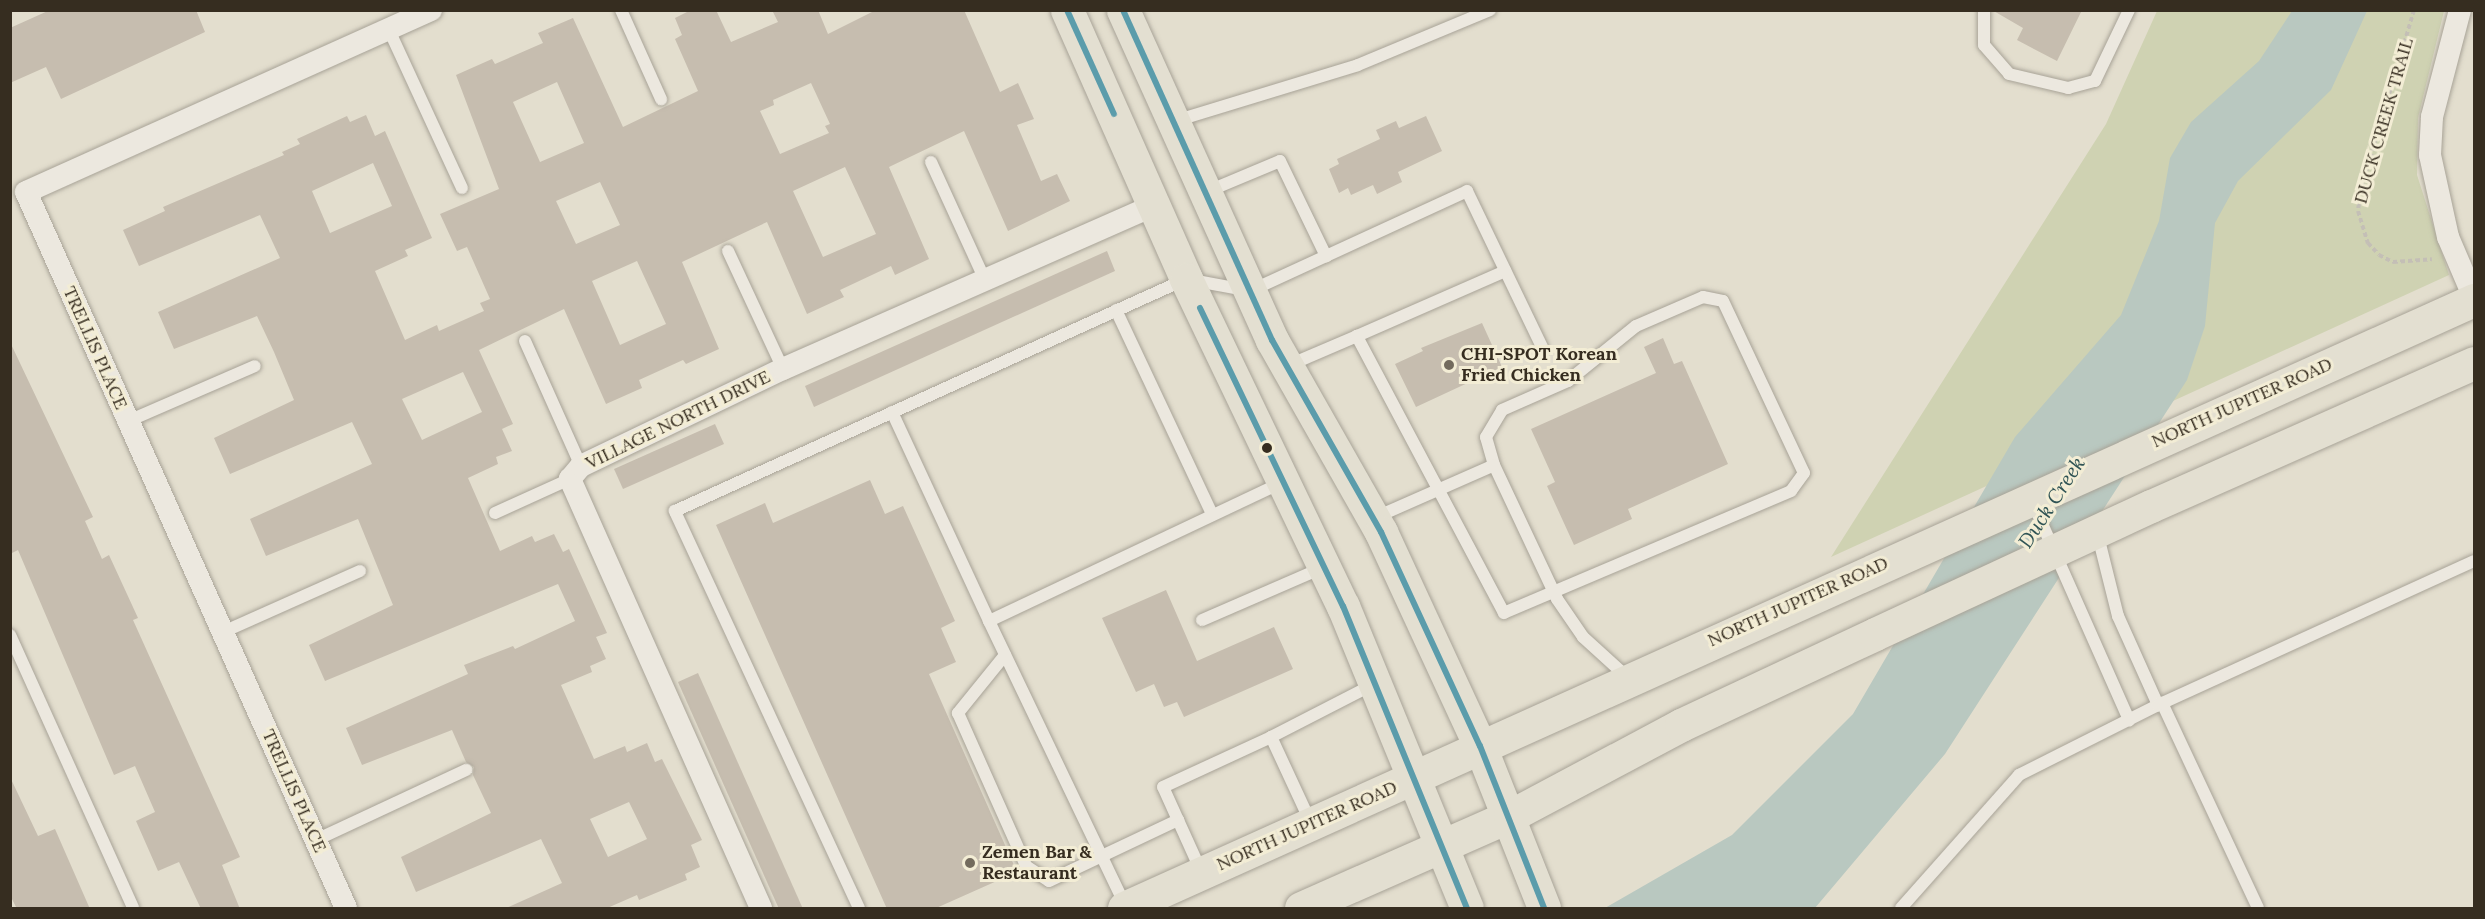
<!DOCTYPE html>
<style>
body{margin:0}
#map{position:relative;width:2485px;height:919px;overflow:hidden;background:#e3dece;font-family:Lora,serif}
div>[style]{position:absolute}
.green>*{inset:0;background:#cfd2b2}
.water>*{inset:0;background:#b9c8c0}
.building>*{inset:0;background:#c6bdaf}
.path>*{height:4px;margin-top:-2px;transform-origin:0;background:repeating-linear-gradient(90deg,#c4bfb6 0 4.5px,transparent 0 7.5px)}
.roads{filter:drop-shadow(0 0 2px #a8a397) drop-shadow(0 0 2px #a8a397)}
.service>*{height:12px;margin:-6px;padding:0 6px;transform-origin:6px;border-radius:6px;background:#ece8df}
.minor>*{height:22px;margin:-11px;padding:0 11px;transform-origin:11px;border-radius:11px;background:#ece8df}
.primary>*{height:33px;margin:-16.5px;padding:0 16.5px;transform-origin:16.5px;border-radius:16.5px;background:#e3dfd1}
.bus-1>*{height:6px;margin:-3px;padding:0 3px;transform-origin:3px;border-radius:3px;background:#5b9cab}
.dots>*{width:16px;height:16px;translate:-50% -50%;box-sizing:border-box;border:3px solid #f3edd5;border-radius:50%}
span{translate:-50% -50%;white-space:nowrap;text-align:center;line-height:1.15;-webkit-text-stroke:6px #f3edd5;paint-order:stroke}
.street-label{font-size:18px;color:#362d20}
.poi-label{font-size:18px;color:#362d20;font-weight:700}
.left{translate:0 -50%;text-align:left}
.water-label{font-size:20px;color:#305455;font-style:italic}
.frame{position:absolute;inset:0;border:12px solid #362d20;pointer-events:none}
</style>
<div id="map">
<div class="green">
<i style="clip-path:polygon(2157px 11px,2444px 11px,2418px 118px,2417px 175px,2449px 275px,1831px 557px,2106px 124px)"></i>
</div>
<div class="water">
<i style="clip-path:polygon(2292px 11px,2367px 11px,2331px 90px,2238px 181px,2215px 223px,2205px 326px,2187px 380px,1945px 754px,1815px 908px,1605px 908px,1732px 835px,1853px 714px,2015px 437px,2121px 315px,2159px 221px,2170px 158px,2191px 122px,2259px 61px)"></i>
</div>
<div class="building">
<i style="clip-path:polygon(50px 10px,196px 10px,205px 32px,61px 99px,46px 67px,10px 83px,10px 28px)"></i>
<i style="clip-path:polygon(evenodd,691px 10px,716px 10px,731px 42px,778px 22px,772px 10px,818px 10px,828px 34px,876px 10px,964px 10px,1000px 92px,1018px 83px,1034px 119px,1017px 125px,1041px 181px,1057px 174px,1070px 201px,1008px 231px,964px 131px,889px 167px,929px 259px,895px 275px,891px 266px,840px 290px,844px 297px,807px 314px,767px 222px,682px 262px,719px 349px,686px 364px,683px 360px,639px 380px,642px 388px,606px 404px,564px 309px,479px 350px,513px 424px,502px 429px,512px 451px,496px 457px,498px 464px,468px 478px,500px 551px,532px 536px,535px 542px,554px 534px,563px 552px,569px 549px,607px 633px,596px 637px,606px 659px,590px 666px,592px 672px,561px 685px,594px 759px,625px 746px,627px 752px,647px 743px,655px 762px,662px 759px,702px 840px,691px 845px,700px 867px,685px 874px,687px 880px,639px 900px,637px 895px,605px 909px,504px 909px,562px 883px,541px 839px,416px 892px,401px 857px,491px 813px,473px 775px,474px 767px,466px 762px,452px 730px,362px 765px,346px 728px,468px 674px,464px 665px,513px 646px,515px 649px,575px 621px,558px 584px,325px 681px,309px 645px,393px 605px,358px 519px,266px 556px,250px 519px,372px 464px,352px 422px,230px 474px,214px 438px,294px 400px,274px 352px,257px 316px,174px 349px,158px 312px,280px 258px,260px 215px,139px 266px,123px 230px,165px 211px,163px 207px,284px 155px,282px 152px,300px 144px,297px 139px,347px 116px,350px 122px,366px 115px,375px 136px,385px 131px,432px 238px,405px 250px,408px 256px,375px 271px,405px 340px,437px 325px,439px 331px,484px 311px,480px 303px,490px 299px,467px 247px,457px 251px,440px 214px,499px 189px,456px 75px,492px 59px,495px 64px,543px 43px,538px 33px,573px 18px,623px 127px,698px 91px,675px 39px,682px 35px,675px 18px,691px 10px,557px 82px,584px 143px,540px 162px,513px 102px,557px 82px,691px 10px,811px 83px,830px 124px,825px 126px,829px 133px,780px 154px,760px 111px,774px 105px,773px 100px,811px 83px,691px 10px,373px 163px,392px 206px,330px 233px,312px 191px,373px 163px,691px 10px,845px 167px,876px 234px,823px 257px,793px 191px,845px 167px,691px 10px,600px 182px,620px 225px,576px 244px,556px 201px,600px 182px,691px 10px,637px 261px,666px 324px,620px 345px,592px 281px,637px 261px,691px 10px,463px 372px,482px 412px,422px 440px,402px 399px,463px 372px,691px 10px,629px 802px,647px 839px,608px 857px,590px 819px,629px 802px)"></i>
<i style="clip-path:polygon(1992px 10px,2082px 10px,2057px 61px,2017px 40px,2023px 28px)"></i>
<i style="clip-path:polygon(1426px 116px,1442px 151px,1398px 172px,1402px 182px,1377px 194px,1373px 185px,1351px 195px,1348px 188px,1339px 193px,1329px 169px,1339px 164px,1337px 159px,1380px 139px,1376px 130px,1396px 121px,1399px 128px)"></i>
<i style="clip-path:polygon(1107px 251px,1115px 271px,814px 407px,805px 386px)"></i>
<i style="clip-path:polygon(1482px 323px,1502px 367px,1416px 407px,1395px 364px,1423px 351px,1421px 348px)"></i>
<i style="clip-path:polygon(1663px 338px,1674px 364px,1682px 361px,1728px 464px,1628px 509px,1632px 519px,1574px 545px,1547px 486px,1555px 482px,1531px 429px,1656px 373px,1644px 347px)"></i>
<i style="clip-path:polygon(10px 342px,93px 517px,85px 521px,102px 559px,109px 555px,138px 618px,133px 620px,240px 857px,222px 865px,240px 909px,201px 909px,179px 862px,158px 871px,136px 821px,155px 812px,135px 766px,114px 775px,18px 550px,10px 554px)"></i>
<i style="clip-path:polygon(715px 424px,724px 444px,623px 489px,614px 469px)"></i>
<i style="clip-path:polygon(870px 480px,885px 514px,903px 506px,955px 621px,941px 628px,956px 662px,929px 674px,1017px 872px,934px 909px,887px 909px,716px 525px,765px 503px,773px 523px)"></i>
<i style="clip-path:polygon(1166px 590px,1197px 661px,1274px 627px,1293px 669px,1184px 717px,1177px 702px,1164px 707px,1154px 684px,1136px 692px,1102px 618px)"></i>
<i style="clip-path:polygon(698px 673px,803px 909px,779px 909px,678px 682px)"></i>
<i style="clip-path:polygon(10px 777px,38px 836px,55px 829px,90px 909px,17px 909px,10px 895px)"></i>
</div>
<div class="path">
<i style="left:2414px;top:10px;width:187px;rotate:106.5deg"></i>
<i style="left:2361px;top:189px;width:22px;rotate:98deg"></i>
<i style="left:2358px;top:211px;width:34px;rotate:73deg"></i>
<i style="left:2368px;top:243px;width:16px;rotate:47deg"></i>
<i style="left:2379px;top:255px;width:16px;rotate:27deg"></i>
<i style="left:2393px;top:262px;width:39px;rotate:-4deg"></i>
</div>
<div class="roads">
<div class="service">
<i style="left:621px;top:10px;width:98px;rotate:65.8deg"></i>
<i style="left:1984px;top:10px;width:35px;rotate:90deg"></i>
<i style="left:1984px;top:45px;width:38px;rotate:49deg"></i>
<i style="left:2009px;top:74px;width:61px;rotate:13.3deg"></i>
<i style="left:2068px;top:88px;width:28px;rotate:-15deg"></i>
<i style="left:2095px;top:81px;width:79px;rotate:-64.4deg"></i>
<i style="left:389px;top:30px;width:174px;rotate:65.2deg"></i>
<i style="left:1175px;top:121px;width:191px;rotate:-17deg"></i>
<i style="left:1358px;top:65px;width:143px;rotate:-22.6deg"></i>
<i style="left:931px;top:162px;width:130px;rotate:65.4deg"></i>
<i style="left:1206px;top:192px;width:80px;rotate:-22.7deg"></i>
<i style="left:1280px;top:161px;width:106px;rotate:64.2deg"></i>
<i style="left:728px;top:251px;width:130px;rotate:65deg"></i>
<i style="left:1116px;top:310px;width:225px;rotate:64.8deg"></i>
<i style="left:525px;top:341px;width:137px;rotate:65.9deg"></i>
<i style="left:1287px;top:366px;width:76px;rotate:-23.2deg"></i>
<i style="left:892px;top:412px;width:230px;rotate:65.1deg"></i>
<i style="left:128px;top:421px;width:138px;rotate:-23.4deg"></i>
<i style="left:1494px;top:465px;width:29px;rotate:-106deg"></i>
<i style="left:1486px;top:437px;width:31px;rotate:-59deg"></i>
<i style="left:1502px;top:410px;width:72px;rotate:-23.7deg"></i>
<i style="left:1568px;top:381px;width:87px;rotate:-39deg"></i>
<i style="left:1636px;top:326px;width:73px;rotate:-23.4deg"></i>
<i style="left:1703px;top:297px;width:20px;rotate:11deg"></i>
<i style="left:1723px;top:301px;width:190px;rotate:64.8deg"></i>
<i style="left:1804px;top:473px;width:22px;rotate:126deg"></i>
<i style="left:1791px;top:491px;width:312px;rotate:157deg"></i>
<i style="left:1504px;top:613px;width:314px;rotate:-118deg"></i>
<i style="left:1357px;top:336px;width:162px;rotate:-23.7deg"></i>
<i style="left:2032px;top:501px;width:240px;rotate:66.1deg"></i>
<i style="left:495px;top:513px;width:82px;rotate:-24.4deg"></i>
<i style="left:1374px;top:518px;width:131px;rotate:-23.8deg"></i>
<i style="left:1494px;top:465px;width:148px;rotate:64.8deg"></i>
<i style="left:1557px;top:599px;width:46px;rotate:55.6deg"></i>
<i style="left:1583px;top:637px;width:61px;rotate:42.3deg"></i>
<i style="left:2097px;top:532px;width:87px;rotate:76deg"></i>
<i style="left:2118px;top:616px;width:98px;rotate:65.8deg"></i>
<i style="left:1202px;top:620px;width:131px;rotate:-23.4deg"></i>
<i style="left:223px;top:632px;width:150px;rotate:-24deg"></i>
<i style="left:10px;top:635px;width:299px;rotate:65.7deg"></i>
<i style="left:1005px;top:655px;width:75px;rotate:129deg"></i>
<i style="left:958px;top:713px;width:167px;rotate:66deg"></i>
<i style="left:1026px;top:866px;width:27px;rotate:33deg"></i>
<i style="left:1049px;top:881px;width:143px;rotate:-25.3deg"></i>
<i style="left:2162px;top:703px;width:226px;rotate:64.9deg"></i>
<i style="left:1311px;top:823px;width:95px;rotate:-114.9deg"></i>
<i style="left:1271px;top:737px;width:116px;rotate:-27.2deg"></i>
<i style="left:316px;top:840px;width:166px;rotate:-25deg"></i>
<i style="left:1201px;top:871px;width:92px;rotate:-114.3deg"></i>
<i style="left:1163px;top:787px;width:119px;rotate:-24.8deg"></i>
<i style="left:1126px;top:907px;width:317px;rotate:-115.6deg"></i>
<i style="left:989px;top:621px;width:323px;rotate:-25.3deg"></i>
<i style="left:859px;top:908px;width:438px;rotate:-114.9deg"></i>
<i style="left:675px;top:511px;width:561px;rotate:-24.42deg"></i>
<i style="left:1186px;top:279px;width:65px;rotate:10.6deg"></i>
<i style="left:1250px;top:291px;width:239px;rotate:-24.7deg"></i>
<i style="left:1467px;top:191px;width:173px;rotate:64.3deg"></i>
<i style="left:1901px;top:908px;width:178px;rotate:-48.4deg"></i>
<i style="left:2019px;top:775px;width:156px;rotate:-26.7deg"></i>
<i style="left:2158px;top:705px;width:347px;rotate:-24.5deg"></i>
</div>
<div class="minor">
<i style="left:2460px;top:10px;width:111px;rotate:104.7deg"></i>
<i style="left:2432px;top:117px;width:38px;rotate:93deg"></i>
<i style="left:2430px;top:155px;width:84px;rotate:77.6deg"></i>
<i style="left:2448px;top:237px;width:66px;rotate:66.9deg"></i>
<i style="left:346px;top:908px;width:784px;rotate:-114.08deg"></i>
<i style="left:26px;top:192px;width:444px;rotate:-24.2deg"></i>
<i style="left:761px;top:908px;width:470px;rotate:-114deg"></i>
<i style="left:570px;top:479px;width:17px;rotate:-50deg"></i>
<i style="left:581px;top:466px;width:224px;rotate:-25.7deg"></i>
<i style="left:783px;top:369px;width:406px;rotate:-23.8deg"></i>
</div>
<div class="primary">
<i style="left:1067px;top:10px;width:294px;rotate:66.1deg"></i>
<i style="left:1186px;top:279px;width:363px;rotate:64.4deg"></i>
<i style="left:1343px;top:606px;width:326px;rotate:67.7deg"></i>
<i style="left:1123px;top:10px;width:362px;rotate:65.7deg"></i>
<i style="left:1272px;top:340px;width:221px;rotate:60.4deg"></i>
<i style="left:1381px;top:532px;width:236px;rotate:65.2deg"></i>
<i style="left:1480px;top:746px;width:174px;rotate:68.4deg"></i>
<i style="left:1124px;top:908px;width:1481px;rotate:-24.25deg"></i>
<i style="left:1301px;top:908px;width:228px;rotate:-23.8deg"></i>
<i style="left:1510px;top:816px;width:194px;rotate:-28deg"></i>
<i style="left:1681px;top:725px;width:214px;rotate:-25.1deg"></i>
<i style="left:1875px;top:634px;width:304px;rotate:-24.9deg"></i>
<i style="left:2151px;top:506px;width:353px;rotate:-23.9deg"></i>
</div>
</div>
<div class="bus-1">
<i style="left:1067px;top:10px;width:114px;rotate:65.7deg"></i>
<i style="left:1123px;top:10px;width:362px;rotate:65.7deg"></i>
<i style="left:1272px;top:340px;width:221px;rotate:60.4deg"></i>
<i style="left:1381px;top:532px;width:236px;rotate:65.2deg"></i>
<i style="left:1480px;top:746px;width:174px;rotate:68.4deg"></i>
<i style="left:1200px;top:308px;width:331px;rotate:64.4deg"></i>
<i style="left:1343px;top:606px;width:326px;rotate:67.7deg"></i>
</div>
<div class="dots">
<i style="left:1449px;top:365px;background:#736b5d"></i>
<i style="left:1267px;top:448px;background:#362d20"></i>
<i style="left:970px;top:863px;background:#736b5d"></i>
</div>
<div class="street-label">
<span style="left:2384px;top:121px;rotate:-74deg">DUCK CREEK TRAIL</span>
<span style="left:95px;top:348px;rotate:66deg">TRELLIS PLACE</span>
<span style="left:2242px;top:403px;rotate:-24deg">NORTH JUPITER ROAD</span>
<span style="left:678px;top:420px;rotate:-26deg">VILLAGE NORTH DRIVE</span>
<span style="left:1798px;top:602px;rotate:-24deg">NORTH JUPITER ROAD</span>
<span style="left:294px;top:791px;rotate:66deg">TRELLIS PLACE</span>
<span style="left:1307px;top:826px;rotate:-24deg">NORTH JUPITER ROAD</span>
</div>
<div class="poi-label">
<span class="left" style="left:1461px;top:365px">CHI-SPOT Korean<br>Fried Chicken</span>
<span class="left" style="left:982px;top:863px">Zemen Bar &amp;<br>Restaurant</span>
</div>
<div class="water-label">
<span style="left:2051px;top:502px;rotate:-57deg">Duck Creek</span>
</div>
<div class="frame"></div>
</div>
